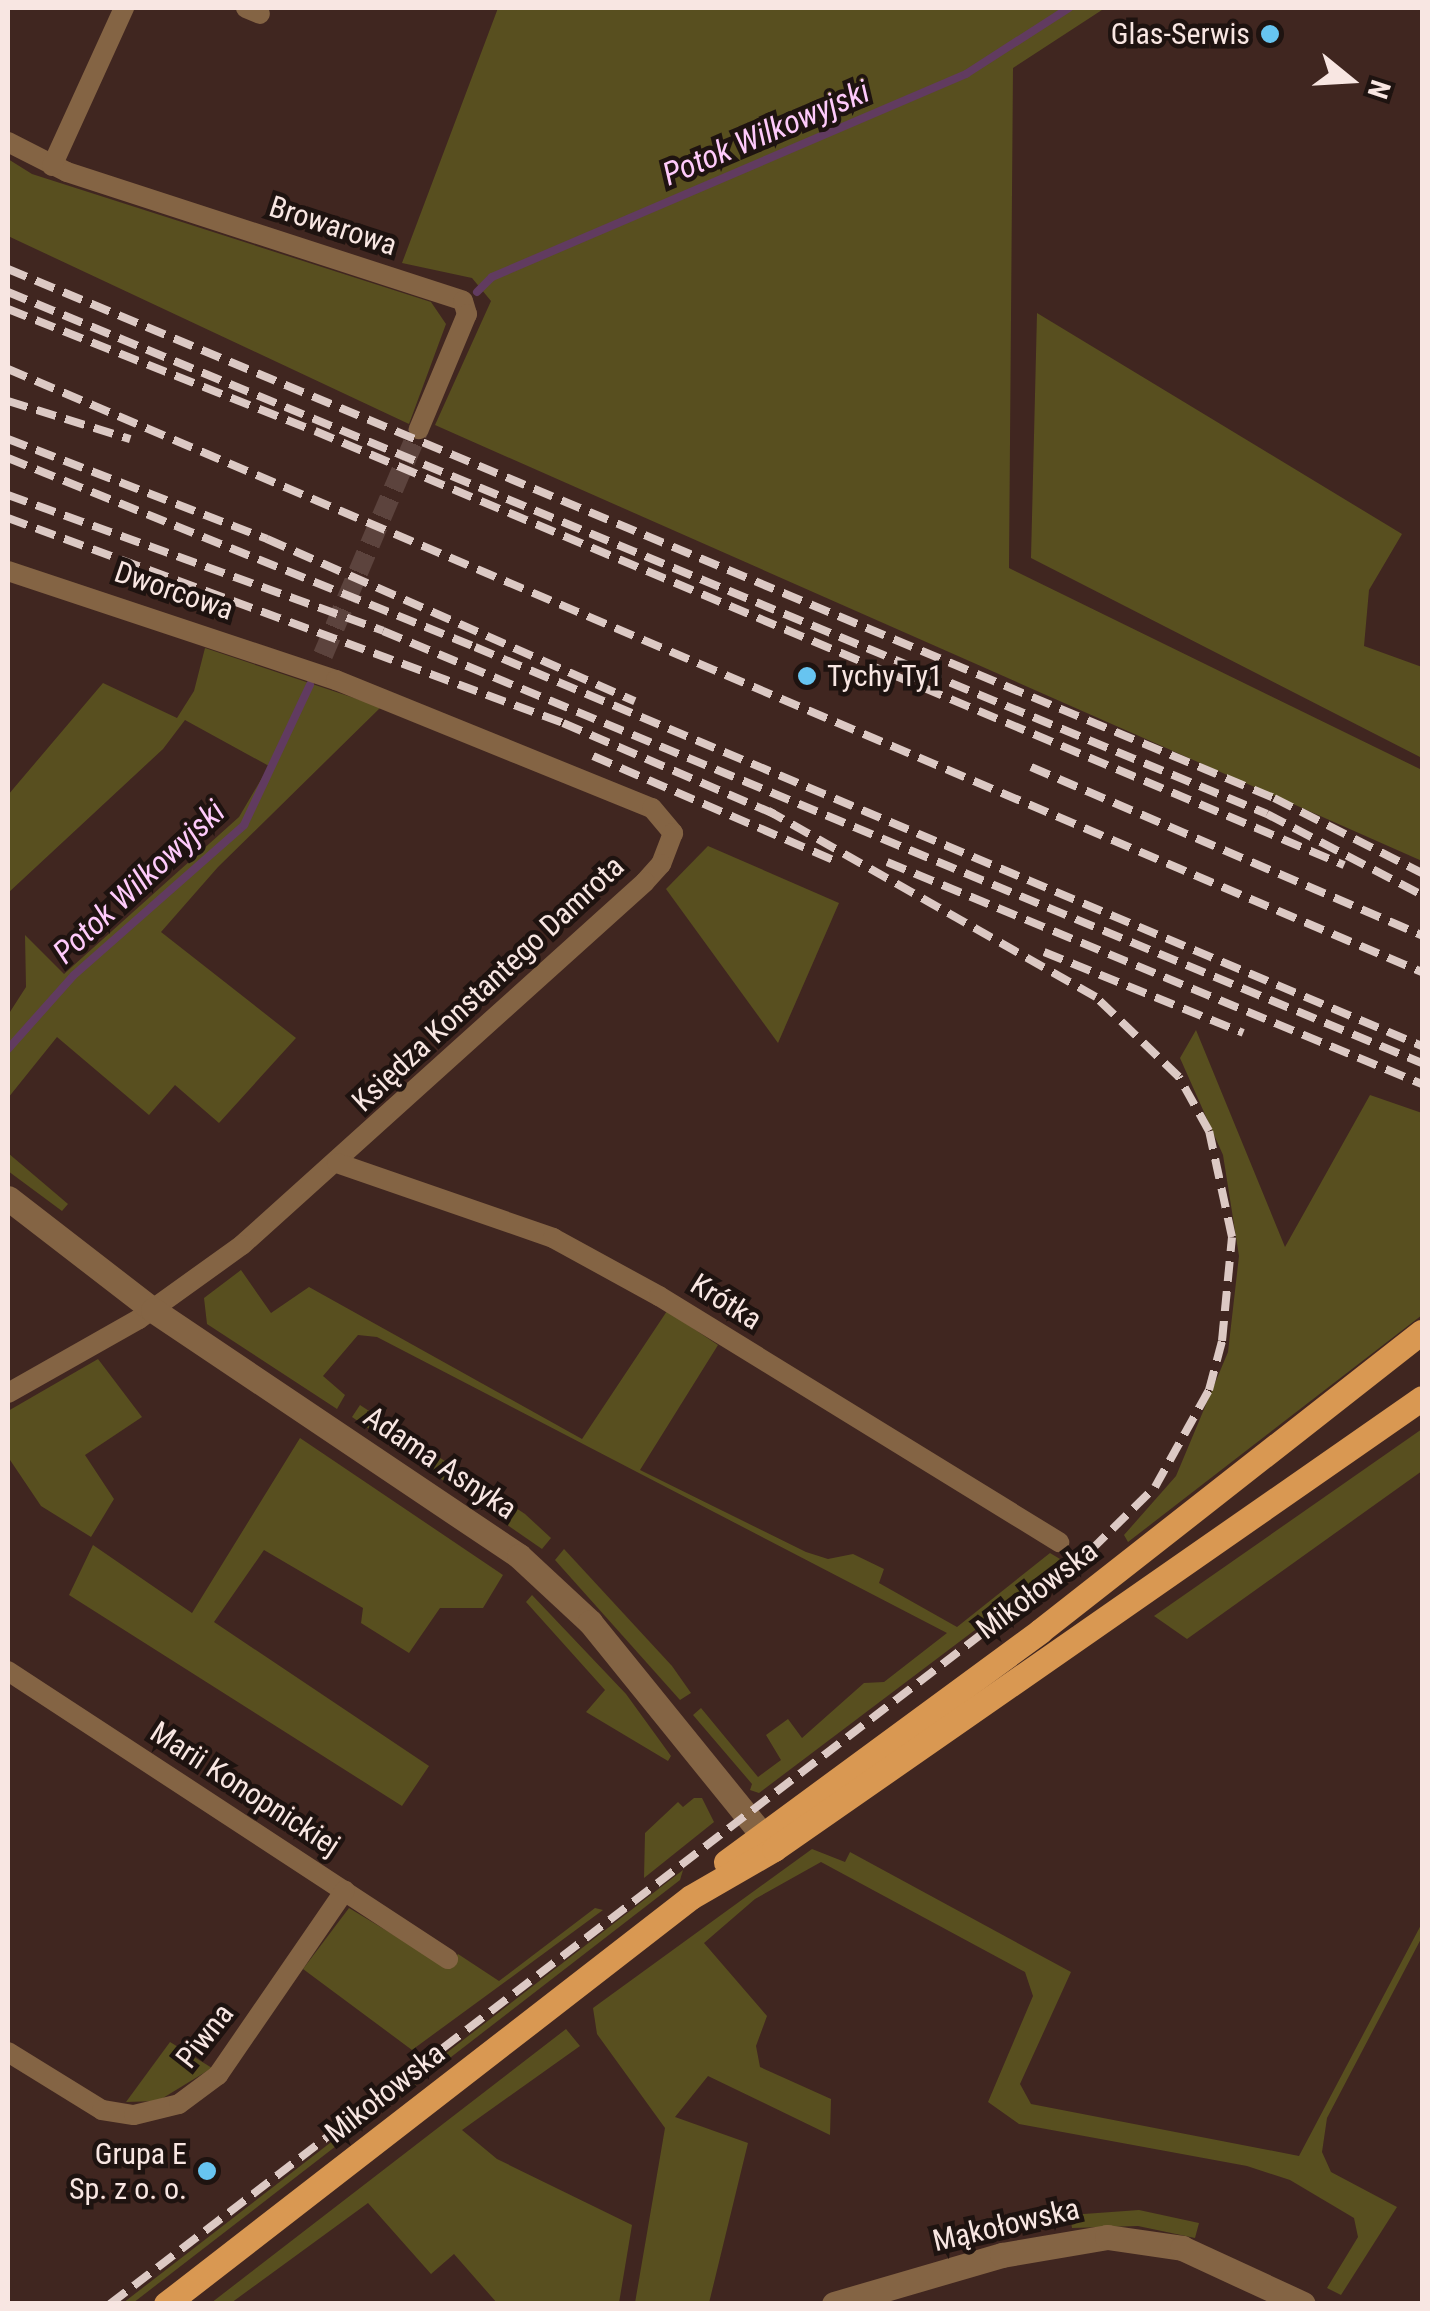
<!DOCTYPE html>
<meta charset="utf-8">
<style>
body{margin:0}
#map{position:relative;width:1430px;height:2311px;overflow:hidden;background:#402620;font-family:"Roboto Condensed",sans-serif}
div>[style]{position:absolute}
.green>*{inset:0;background:#584f1f}
.stream>*{height:8px;margin:-4px;padding:0 4px;transform-origin:4px;border-radius:4px;background:#613b60}
.minor-tunnel>*{height:20px;margin-top:-10px;transform-origin:0;background:repeating-linear-gradient(90deg,#5c433d 0 20px,transparent 0 30px)}
.minor>*{height:20px;margin:-10px;padding:0 10px;transform-origin:10px;border-radius:10px;background:#846444}
.tertiary>*{height:25px;margin:-12.5px;padding:0 12.5px;transform-origin:12.5px;border-radius:12.5px;background:#846444}
.primary>*{height:25px;margin:-12.5px;padding:0 12.5px;transform-origin:12.5px;border-radius:12.5px;background:#d99852}
.rail>*{height:8px;margin-top:-4px;transform-origin:0;background:repeating-linear-gradient(90deg,#dcc9c4 0 20px,transparent 0 30px)}
.dots>*{width:28px;height:28px;translate:-50% -50%;box-sizing:border-box;border:5px solid #1e1310;border-radius:50%}
span{translate:-50% -50%;white-space:nowrap;text-align:center;line-height:1.15;-webkit-text-stroke:9px #1e1310;paint-order:stroke}
.poi-label{font-size:30px;color:#f8e6e2}
.right{translate:-100% -50%;text-align:right}
.left{translate:0 -50%;text-align:left}
.street-label{font-size:30px;color:#f8e6e2}
.water-label{font-size:32px;color:#fecafb;font-style:italic}
.frame{position:absolute;inset:0;border:10px solid #f8e6e2;pointer-events:none}
.north{position:absolute;left:1300px;top:30px;width:100px;height:100px;-webkit-text-stroke:8px #1e1310;paint-order:stroke;rotate:108deg;font-size:28px;font-weight:700;line-height:40px;text-align:center;color:#f8e6e2}
.north::after{content:'';display:block;margin:auto;width:35px;height:45px;background:#f8e6e2;clip-path:polygon(50% 0,100% 100%,50% 72%,0 100%)}
</style>
<div id="map">
<div class="green">
<i style="clip-path:polygon(498px 8px,1105px 8px,1013px 68px,1009px 568px,1422px 770px,1422px 861px,435px 425px,491px 301px,472px 278px,402px 263px)"></i>
<i style="clip-path:polygon(8px 159px,32px 174px,431px 302px,446px 324px,409px 424px,8px 236px)"></i>
<i style="clip-path:polygon(1037px 313px,1402px 534px,1369px 590px,1364px 646px,1422px 667px,1422px 758px,1031px 558px)"></i>
<i style="clip-path:polygon(205px 648px,381px 707px,218px 867px,161px 932px,296px 1038px,219px 1123px,175px 1085px,149px 1115px,57px 1037px,8px 1098px,8px 1015px,26px 987px,25px 935px,64px 974px,239px 817px,269px 766px,185px 720px,163px 749px,8px 893px,8px 795px,103px 683px,177px 718px,194px 691px)"></i>
<i style="clip-path:polygon(708px 846px,839px 903px,778px 1043px,666px 889px)"></i>
<i style="clip-path:polygon(1196px 1030px,1285px 1247px,1370px 1095px,1422px 1113px,1422px 1315px,1128px 1542px,1124px 1535px,1176px 1476px,1228px 1352px,1239px 1256px,1223px 1155px,1180px 1058px)"></i>
<i style="clip-path:polygon(8px 1153px,68px 1204px,62px 1211px,8px 1171px)"></i>
<i style="clip-path:polygon(241px 1270px,271px 1313px,309px 1287px,582px 1439px,667px 1311px,718px 1345px,640px 1470px,806px 1552px,828px 1559px,853px 1554px,884px 1569px,879px 1583px,957px 1627px,1050px 1553px,1065px 1562px,759px 1793px,750px 1790px,752px 1784px,693px 1715px,701px 1708px,758px 1777px,781px 1760px,766px 1735px,788px 1719px,802px 1738px,864px 1683px,884px 1682px,947px 1633px,377px 1337px,358px 1335px,323px 1376px,345px 1395px,337px 1409px,207px 1324px,204px 1298px)"></i>
<i style="clip-path:polygon(98px 1359px,142px 1417px,85px 1455px,114px 1499px,91px 1537px,41px 1506px,8px 1457px,8px 1411px)"></i>
<i style="clip-path:polygon(360px 1405px,525px 1514px,551px 1538px,542px 1549px,352px 1417px)"></i>
<i style="clip-path:polygon(1422px 1429px,1422px 1471px,1187px 1639px,1154px 1616px)"></i>
<i style="clip-path:polygon(300px 1438px,503px 1575px,483px 1608px,440px 1608px,409px 1653px,361px 1623px,363px 1608px,264px 1550px,214px 1622px,429px 1766px,402px 1806px,69px 1595px,93px 1545px,192px 1613px)"></i>
<i style="clip-path:polygon(564px 1549px,672px 1666px,691px 1693px,680px 1700px,555px 1560px)"></i>
<i style="clip-path:polygon(532px 1595px,626px 1694px,671px 1756px,668px 1761px,586px 1712px,605px 1690px,526px 1602px)"></i>
<i style="clip-path:polygon(694px 1798px,702px 1798px,714px 1822px,644px 1878px,645px 1833px,678px 1802px,683px 1807px)"></i>
<i style="clip-path:polygon(812px 1849px,845px 1862px,850px 1852px,1071px 1972px,1020px 2084px,1031px 2104px,1299px 2156px,1422px 1923px,1422px 1937px,1327px 2118px,1322px 2152px,1331px 2172px,1397px 2207px,1341px 2295px,1327px 2288px,1358px 2237px,1354px 2218px,1290px 2180px,1247px 2166px,1019px 2124px,988px 2102px,1033px 1996px,1025px 1972px,821px 1862px,755px 1899px,704px 1943px,767px 2016px,756px 2046px,760px 2067px,831px 2099px,830px 2135px,708px 2076px,675px 2117px,748px 2143px,709px 2303px,635px 2303px,665px 2128px,597px 2034px,593px 2008px)"></i>
<i style="clip-path:polygon(683px 1870px,680px 1880px,133px 2303px,123px 2303px)"></i>
<i style="clip-path:polygon(349px 1908px,447px 1967px,458px 1954px,499px 1981px,595px 1908px,603px 1910px,412px 2050px,303px 1969px)"></i>
<i style="clip-path:polygon(566px 2029px,580px 2046px,462px 2130px,497px 2159px,632px 2225px,619px 2303px,497px 2303px,454px 2254px,431px 2274px,368px 2203px,231px 2303px,211px 2303px)"></i>
<i style="clip-path:polygon(170px 2042px,212px 2068px,158px 2101px,126px 2102px)"></i>
<i style="clip-path:polygon(1139px 2210px,1199px 2223px,1195px 2238px,1138px 2226px,1072px 2228px,1070px 2215px)"></i>
</div>
<div class="stream">
<i style="left:477px;top:292px;width:21px;rotate:-45deg"></i>
<i style="left:492px;top:277px;width:516px;rotate:-23.18deg"></i>
<i style="left:966px;top:74px;width:122px;rotate:-32.7deg"></i>
<i style="left:8px;top:1049px;width:99px;rotate:-48.3deg"></i>
<i style="left:74px;top:975px;width:227px;rotate:-41.4deg"></i>
<i style="left:244px;top:825px;width:155px;rotate:-64.8deg"></i>
</div>
<div class="minor-tunnel">
<i style="left:323px;top:655px;width:246px;rotate:-67deg"></i>
</div>
<div class="minor">
<i style="left:246px;top:8px;width:15px;rotate:23deg"></i>
<i style="left:8px;top:142px;width:66px;rotate:27deg"></i>
<i style="left:67px;top:172px;width:416px;rotate:18deg"></i>
<i style="left:463px;top:301px;width:14px;rotate:73deg"></i>
<i style="left:467px;top:314px;width:125px;rotate:112.7deg"></i>
<i style="left:52px;top:166px;width:174px;rotate:-65.5deg"></i>
<i style="left:8px;top:571px;width:346px;rotate:18.4deg"></i>
<i style="left:336px;top:680px;width:341px;rotate:22.1deg"></i>
<i style="left:652px;top:808px;width:33px;rotate:50deg"></i>
<i style="left:673px;top:833px;width:33px;rotate:111deg"></i>
<i style="left:661px;top:864px;width:24px;rotate:132deg"></i>
<i style="left:645px;top:882px;width:542px;rotate:137.99deg"></i>
<i style="left:242px;top:1245px;width:127px;rotate:144.3deg"></i>
<i style="left:139px;top:1319px;width:150px;rotate:150.5deg"></i>
<i style="left:337px;top:1163px;width:229px;rotate:19.1deg"></i>
<i style="left:553px;top:1238px;width:121px;rotate:28.7deg"></i>
<i style="left:659px;top:1296px;width:470px;rotate:31.6deg"></i>
<i style="left:8px;top:1671px;width:526px;rotate:33.21deg"></i>
<i style="left:8px;top:2052px;width:110px;rotate:31.7deg"></i>
<i style="left:102px;top:2110px;width:32px;rotate:9deg"></i>
<i style="left:134px;top:2115px;width:46px;rotate:-13.7deg"></i>
<i style="left:179px;top:2104px;width:49px;rotate:-36.6deg"></i>
<i style="left:218px;top:2075px;width:224px;rotate:-55.5deg"></i>
</div>
<div class="tertiary">
<i style="left:8px;top:1198px;width:183px;rotate:37.7deg"></i>
<i style="left:153px;top:1310px;width:441px;rotate:33.9deg"></i>
<i style="left:519px;top:1556px;width:97px;rotate:42.9deg"></i>
<i style="left:590px;top:1622px;width:292px;rotate:51deg"></i>
<i style="left:834px;top:2304px;width:175px;rotate:-16.3deg"></i>
<i style="left:1002px;top:2255px;width:107px;rotate:-9.7deg"></i>
<i style="left:1107px;top:2237px;width:76px;rotate:8.3deg"></i>
<i style="left:1182px;top:2248px;width:133px;rotate:24.8deg"></i>
</div>
<div class="primary">
<i style="left:726px;top:1862px;width:390px;rotate:-36.3deg"></i>
<i style="left:1040px;top:1631px;width:485px;rotate:-38.1deg"></i>
<i style="left:166px;top:2304px;width:664px;rotate:-37.78deg"></i>
<i style="left:691px;top:1897px;width:96px;rotate:-30deg"></i>
<i style="left:774px;top:1849px;width:789px;rotate:-34.84deg"></i>
</div>
<div class="rail">
<i style="left:8px;top:269px;width:1372px;rotate:22.68deg"></i>
<i style="left:1274px;top:798px;width:166px;rotate:26.9deg"></i>
<i style="left:8px;top:292px;width:1363px;rotate:22.52deg"></i>
<i style="left:1267px;top:814px;width:175px;rotate:27.6deg"></i>
<i style="left:8px;top:309px;width:330px;rotate:21.7deg"></i>
<i style="left:315px;top:431px;width:1117px;rotate:22.87deg"></i>
<i style="left:8px;top:369px;width:1537px;rotate:23.1deg"></i>
<i style="left:8px;top:401px;width:128px;rotate:17.3deg"></i>
<i style="left:8px;top:439px;width:278px;rotate:21.1deg"></i>
<i style="left:267px;top:539px;width:402px;rotate:23.8deg"></i>
<i style="left:8px;top:458px;width:504px;rotate:22.03deg"></i>
<i style="left:475px;top:647px;width:1028px;rotate:22.85deg"></i>
<i style="left:8px;top:495px;width:399px;rotate:19.9deg"></i>
<i style="left:383px;top:631px;width:1125px;rotate:22.58deg"></i>
<i style="left:8px;top:518px;width:592px;rotate:20.27deg"></i>
<i style="left:563px;top:723px;width:237px;rotate:23.3deg"></i>
<i style="left:593px;top:756px;width:262px;rotate:23.4deg"></i>
<i style="left:1031px;top:767px;width:426px;rotate:23.3deg"></i>
<i style="left:887px;top:862px;width:579px;rotate:22.54deg"></i>
<i style="left:1044px;top:952px;width:215px;rotate:22.1deg"></i>
<i style="left:110px;top:2304px;width:1237px;rotate:-37.55deg"></i>
<i style="left:1091px;top:1550px;width:90px;rotate:-44.5deg"></i>
<i style="left:1155px;top:1487px;width:111px;rotate:-60.9deg"></i>
<i style="left:1209px;top:1390px;width:51px;rotate:-75.1deg"></i>
<i style="left:1222px;top:1341px;width:104px;rotate:-84.5deg"></i>
<i style="left:1232px;top:1237px;width:108px;rotate:-102.2deg"></i>
<i style="left:1209px;top:1131px;width:62px;rotate:-119.1deg"></i>
<i style="left:1179px;top:1077px;width:115px;rotate:-136.1deg"></i>
<i style="left:1096px;top:997px;width:377px;rotate:-150.4deg"></i>
</div>
<div class="dots">
<i style="left:1270px;top:34px;background:#67c4f0"></i>
<i style="left:807px;top:676px;background:#67c4f0"></i>
<i style="left:207px;top:2171px;background:#67c4f0"></i>
</div>
<div class="poi-label">
<span class="right" style="left:1250px;top:34px">Glas-Serwis</span>
<span class="left" style="left:827px;top:676px">Tychy Ty1</span>
<span class="right" style="left:187px;top:2171px">Grupa E<br>Sp. z o. o.</span>
</div>
<div class="street-label">
<span style="left:333px;top:226px;rotate:18deg">Browarowa</span>
<span style="left:174px;top:591px;rotate:19deg">Dworcowa</span>
<span style="left:488px;top:984px;rotate:-43deg">Księdza Konstantego Damrota</span>
<span style="left:726px;top:1302px;rotate:32deg">Krótka</span>
<span style="left:440px;top:1463px;rotate:34deg">Adama Asnyka</span>
<span style="left:1037px;top:1590px;rotate:-37deg">Mikołowska</span>
<span style="left:245px;top:1789px;rotate:33deg">Marii Konopnickiej</span>
<span style="left:205px;top:2036px;rotate:-52deg">Piwna</span>
<span style="left:385px;top:2093px;rotate:-38deg">Mikołowska</span>
<span style="left:1006px;top:2225px;rotate:-13deg">Mąkołowska</span>
</div>
<div class="water-label">
<span style="left:766px;top:133px;rotate:-23deg">Potok Wilkowyjski</span>
<span style="left:139px;top:882px;rotate:-43deg">Potok Wilkowyjski</span>
</div>
<div class="frame"></div>
<div class="north">N</div>
</div>
